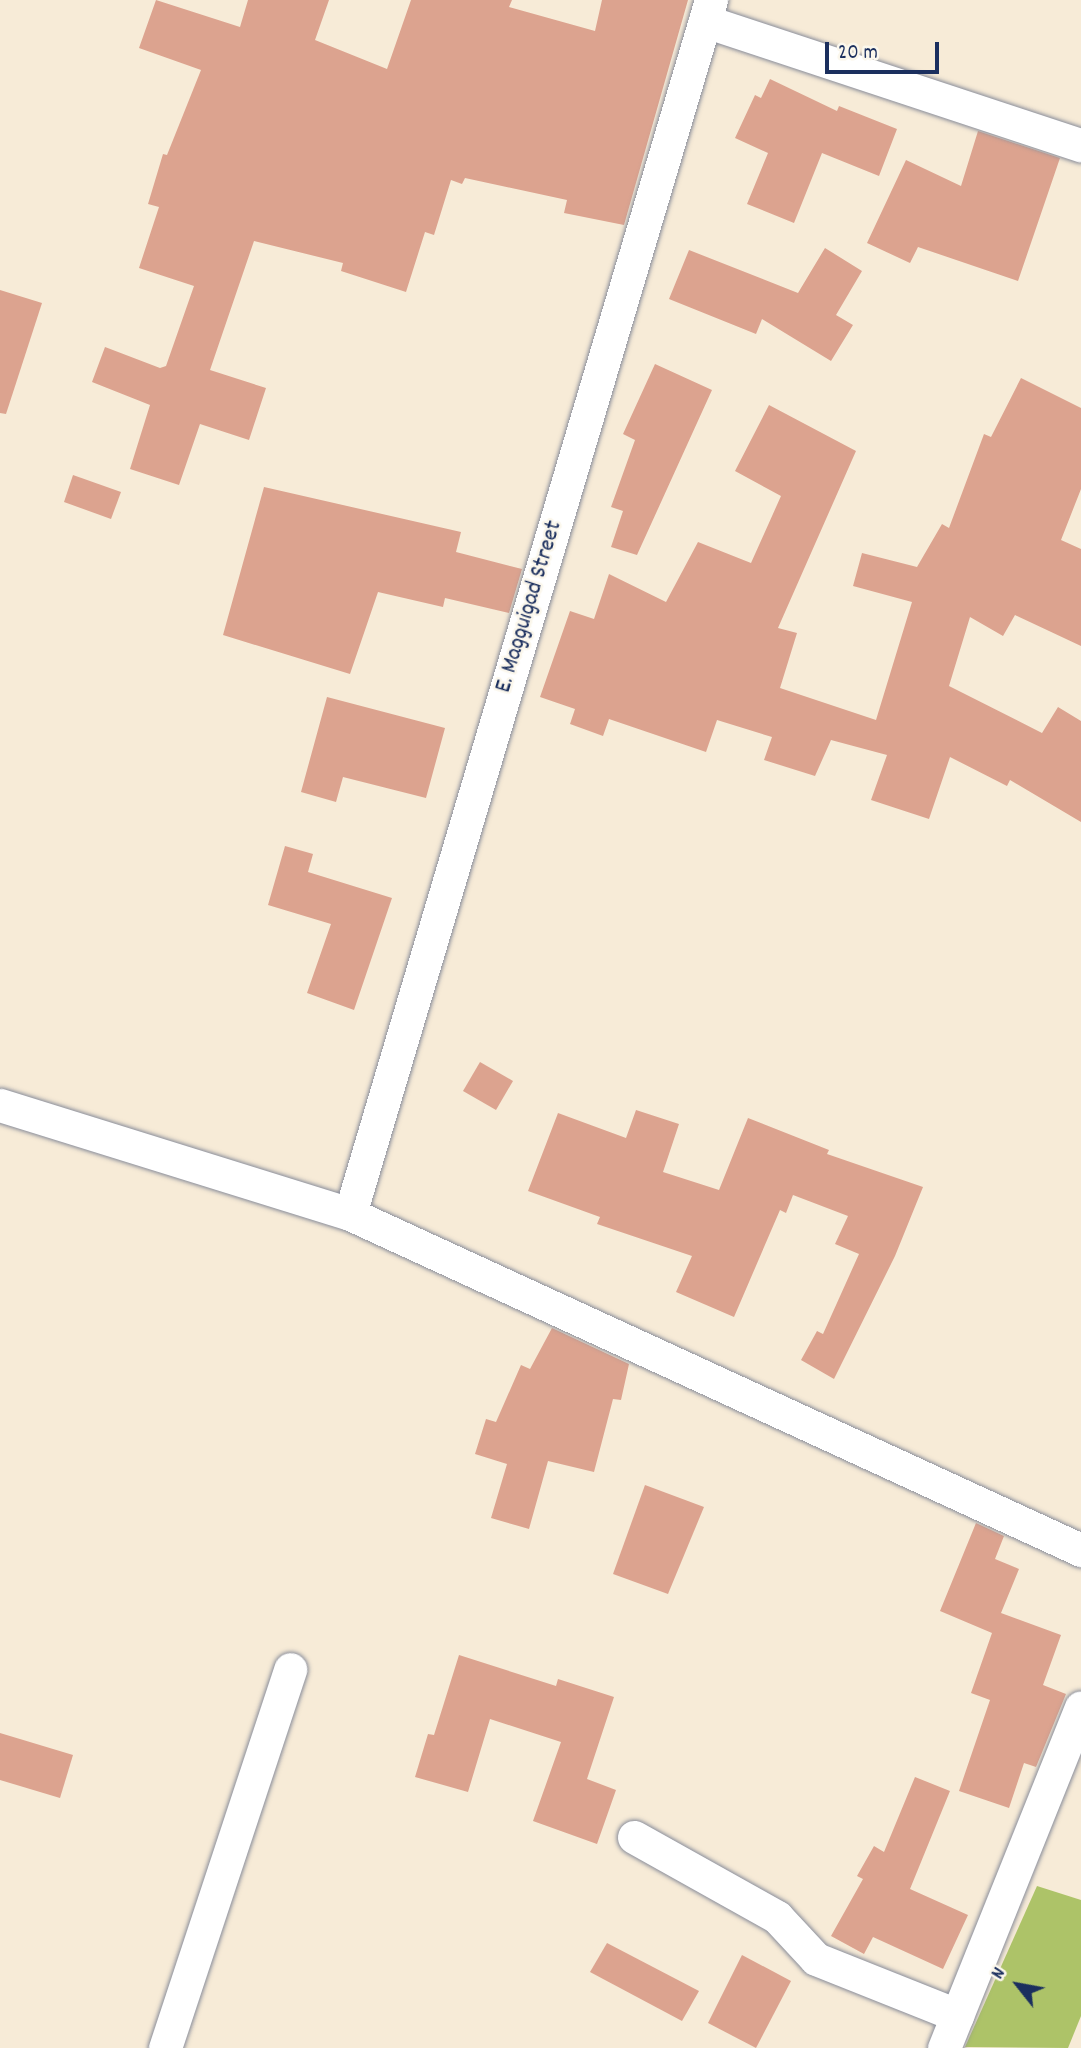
<!DOCTYPE html>
<style>
body{margin:0}
#map{position:relative;width:1081px;height:2048px;overflow:hidden;background:#f7ebd7;font-family:Dekko,sans-serif}
div>[style]{position:absolute}
.green>*{inset:0;background:#adc368}
.building>*{inset:0;background:#dca38f}
.roads{filter:drop-shadow(0 0 2px #898d9a) drop-shadow(0 0 2px #898d9a)}
.minor>*{height:33px;margin:-16.5px;padding:0 16.5px;transform-origin:16.5px;border-radius:16.5px;background:#fff}
span{translate:-50% -50%;white-space:nowrap;text-align:center;line-height:1.15;-webkit-text-stroke:5px #fbf7ec;paint-order:stroke}
.street-label{font-size:24px;color:#1b2f5e}
.north{position:absolute;left:983px;top:1950px;width:70px;height:70px;-webkit-text-stroke:5px #fbf7ec;paint-order:stroke;rotate:301deg;font-size:19px;font-weight:700;line-height:28px;text-align:center;color:#1b2f5e}
.north::after{content:'';display:block;margin:auto;width:24px;height:32px;background:#1b2f5e;clip-path:polygon(50% 0,100% 100%,50% 72%,0 100%)}
.scale{position:absolute;left:825px;top:42px;width:114px;height:32px;box-sizing:border-box;border:4px solid #1b2f5e;border-top:0;padding-left:9px;font-size:21px;line-height:24px;white-space:nowrap;color:#1b2f5e;-webkit-text-stroke:5px #fbf7ec;paint-order:stroke}
</style>
<div id="map">
<div class="green">
<i style="clip-path:polygon(1037px 1886px,1081px 1900px,1081px 2016px,1068px 2048px,965px 2047px)"></i>
</div>
<div class="building">
<i style="clip-path:polygon(156px 0,240px 27px,248px 0,329px 0,315px 40px,387px 69px,411px 0,512px 0,509px 7px,595px 31px,602px 0,688px 0,624px 225px,564px 213px,567px 200px,465px 178px,462px 184px,451px 180px,434px 235px,425px 232px,406px 292px,341px 271px,343px 263px,254px 241px,210px 370px,266px 388px,249px 440px,200px 424px,179px 485px,130px 469px,150px 405px,92px 382px,105px 347px,160px 368px,166px 366px,194px 286px,139px 268px,159px 207px,148px 204px,163px 154px,167px 155px,201px 70px,139px 48px)"></i>
<i style="clip-path:polygon(770px 79px,837px 111px,839px 106px,897px 129px,879px 176px,822px 153px,794px 223px,747px 204px,768px 153px,735px 138px,755px 95px,761px 98px)"></i>
<i style="clip-path:polygon(978px 131px,1060px 158px,1018px 281px,918px 247px,910px 263px,867px 243px,906px 160px,961px 186px)"></i>
<i style="clip-path:polygon(825px 248px,862px 271px,836px 315px,853px 325px,831px 361px,762px 319px,756px 334px,669px 299px,689px 250px,798px 293px)"></i>
<i style="clip-path:polygon(0 290px,42px 303px,6px 414px,0 413px)"></i>
<i style="clip-path:polygon(655px 364px,712px 390px,637px 555px,611px 547px,623px 511px,611px 507px,635px 440px,623px 434px)"></i>
<i style="clip-path:polygon(1021px 378px,1081px 408px,1081px 489px,1061px 540px,1081px 549px,1081px 646px,1015px 615px,1003px 636px,970px 617px,949px 686px,1042px 733px,1058px 707px,1081px 721px,1081px 822px,1010px 780px,1007px 786px,950px 757px,929px 819px,871px 800px,887px 755px,831px 740px,815px 776px,764px 760px,772px 737px,717px 720px,706px 752px,609px 719px,603px 736px,570px 724px,575px 709px,540px 697px,570px 611px,594px 619px,609px 574px,666px 602px,698px 542px,751px 563px,781px 496px,735px 471px,769px 405px,856px 451px,778px 628px,797px 633px,780px 688px,876px 720px,912px 602px,853px 586px,862px 553px,917px 567px,942px 524px,949px 528px,984px 434px,991px 437px)"></i>
<i style="clip-path:polygon(73px 475px,121px 492px,111px 519px,64px 502px)"></i>
<i style="clip-path:polygon(264px 487px,461px 532px,456px 552px,522px 569px,509px 613px,445px 598px,443px 607px,378px 592px,350px 674px,223px 635px)"></i>
<i style="clip-path:polygon(327px 697px,445px 728px,426px 798px,343px 777px,336px 802px,301px 792px)"></i>
<i style="clip-path:polygon(285px 846px,313px 854px,308px 872px,392px 898px,354px 1010px,307px 993px,331px 924px,268px 905px)"></i>
<i style="clip-path:polygon(480px 1062px,513px 1081px,496px 1110px,463px 1091px)"></i>
<i style="clip-path:polygon(636px 1110px,679px 1124px,663px 1172px,719px 1190px,748px 1118px,829px 1150px,827px 1154px,923px 1187px,895px 1256px,834px 1379px,801px 1360px,817px 1331px,823px 1334px,859px 1254px,835px 1244px,848px 1216px,793px 1195px,786px 1213px,780px 1210px,734px 1317px,676px 1292px,692px 1256px,597px 1224px,600px 1217px,528px 1191px,558px 1113px,626px 1138px)"></i>
<i style="clip-path:polygon(552px 1328px,629px 1364px,621px 1400px,613px 1399px,594px 1472px,548px 1461px,529px 1529px,491px 1518px,507px 1464px,475px 1454px,486px 1419px,496px 1422px,521px 1365px,530px 1369px)"></i>
<i style="clip-path:polygon(645px 1485px,704px 1507px,668px 1594px,613px 1574px)"></i>
<i style="clip-path:polygon(976px 1523px,1004px 1536px,995px 1559px,1019px 1569px,1001px 1613px,1061px 1635px,1043px 1685px,1066px 1694px,1036px 1767px,1024px 1763px,1009px 1808px,959px 1791px,990px 1700px,971px 1693px,992px 1633px,940px 1611px)"></i>
<i style="clip-path:polygon(459px 1655px,556px 1686px,558px 1679px,614px 1697px,587px 1779px,616px 1790px,597px 1844px,533px 1821px,561px 1742px,490px 1719px,468px 1792px,415px 1777px,428px 1734px,434px 1735px)"></i>
<i style="clip-path:polygon(0 1733px,73px 1755px,60px 1798px,0 1780px)"></i>
<i style="clip-path:polygon(915px 1777px,950px 1791px,910px 1889px,968px 1915px,943px 1969px,873px 1937px,864px 1954px,831px 1936px,863px 1879px,857px 1876px,874px 1846px,884px 1852px)"></i>
<i style="clip-path:polygon(607px 1943px,699px 1991px,682px 2021px,590px 1972px)"></i>
<i style="clip-path:polygon(742px 1955px,791px 1981px,756px 2048px,708px 2023px)"></i>
</div>
<div class="roads">
<div class="minor">
<i style="left:705px;top:21px;width:396px;rotate:18.3deg"></i>
<i style="left:0;top:1105px;width:367px;rotate:17.3deg"></i>
<i style="left:350px;top:1214px;width:805px;rotate:24.69deg"></i>
<i style="left:350px;top:1214px;width:1267px;rotate:-73.44deg"></i>
<i style="left:634px;top:1837px;width:164px;rotate:29.2deg"></i>
<i style="left:777px;top:1917px;width:57px;rotate:47.1deg"></i>
<i style="left:816px;top:1959px;width:152px;rotate:21.7deg"></i>
<i style="left:165px;top:2048px;width:399px;rotate:-71.7deg"></i>
<i style="left:944px;top:2048px;width:367px;rotate:-68.1deg"></i>
</div>
</div>
<div class="street-label">
<span style="left:530px;top:607px;rotate:-73deg">E. Magguigad Street</span>
</div>
<div class="north">N</div>
<div class="scale">20 m</div>
</div>
